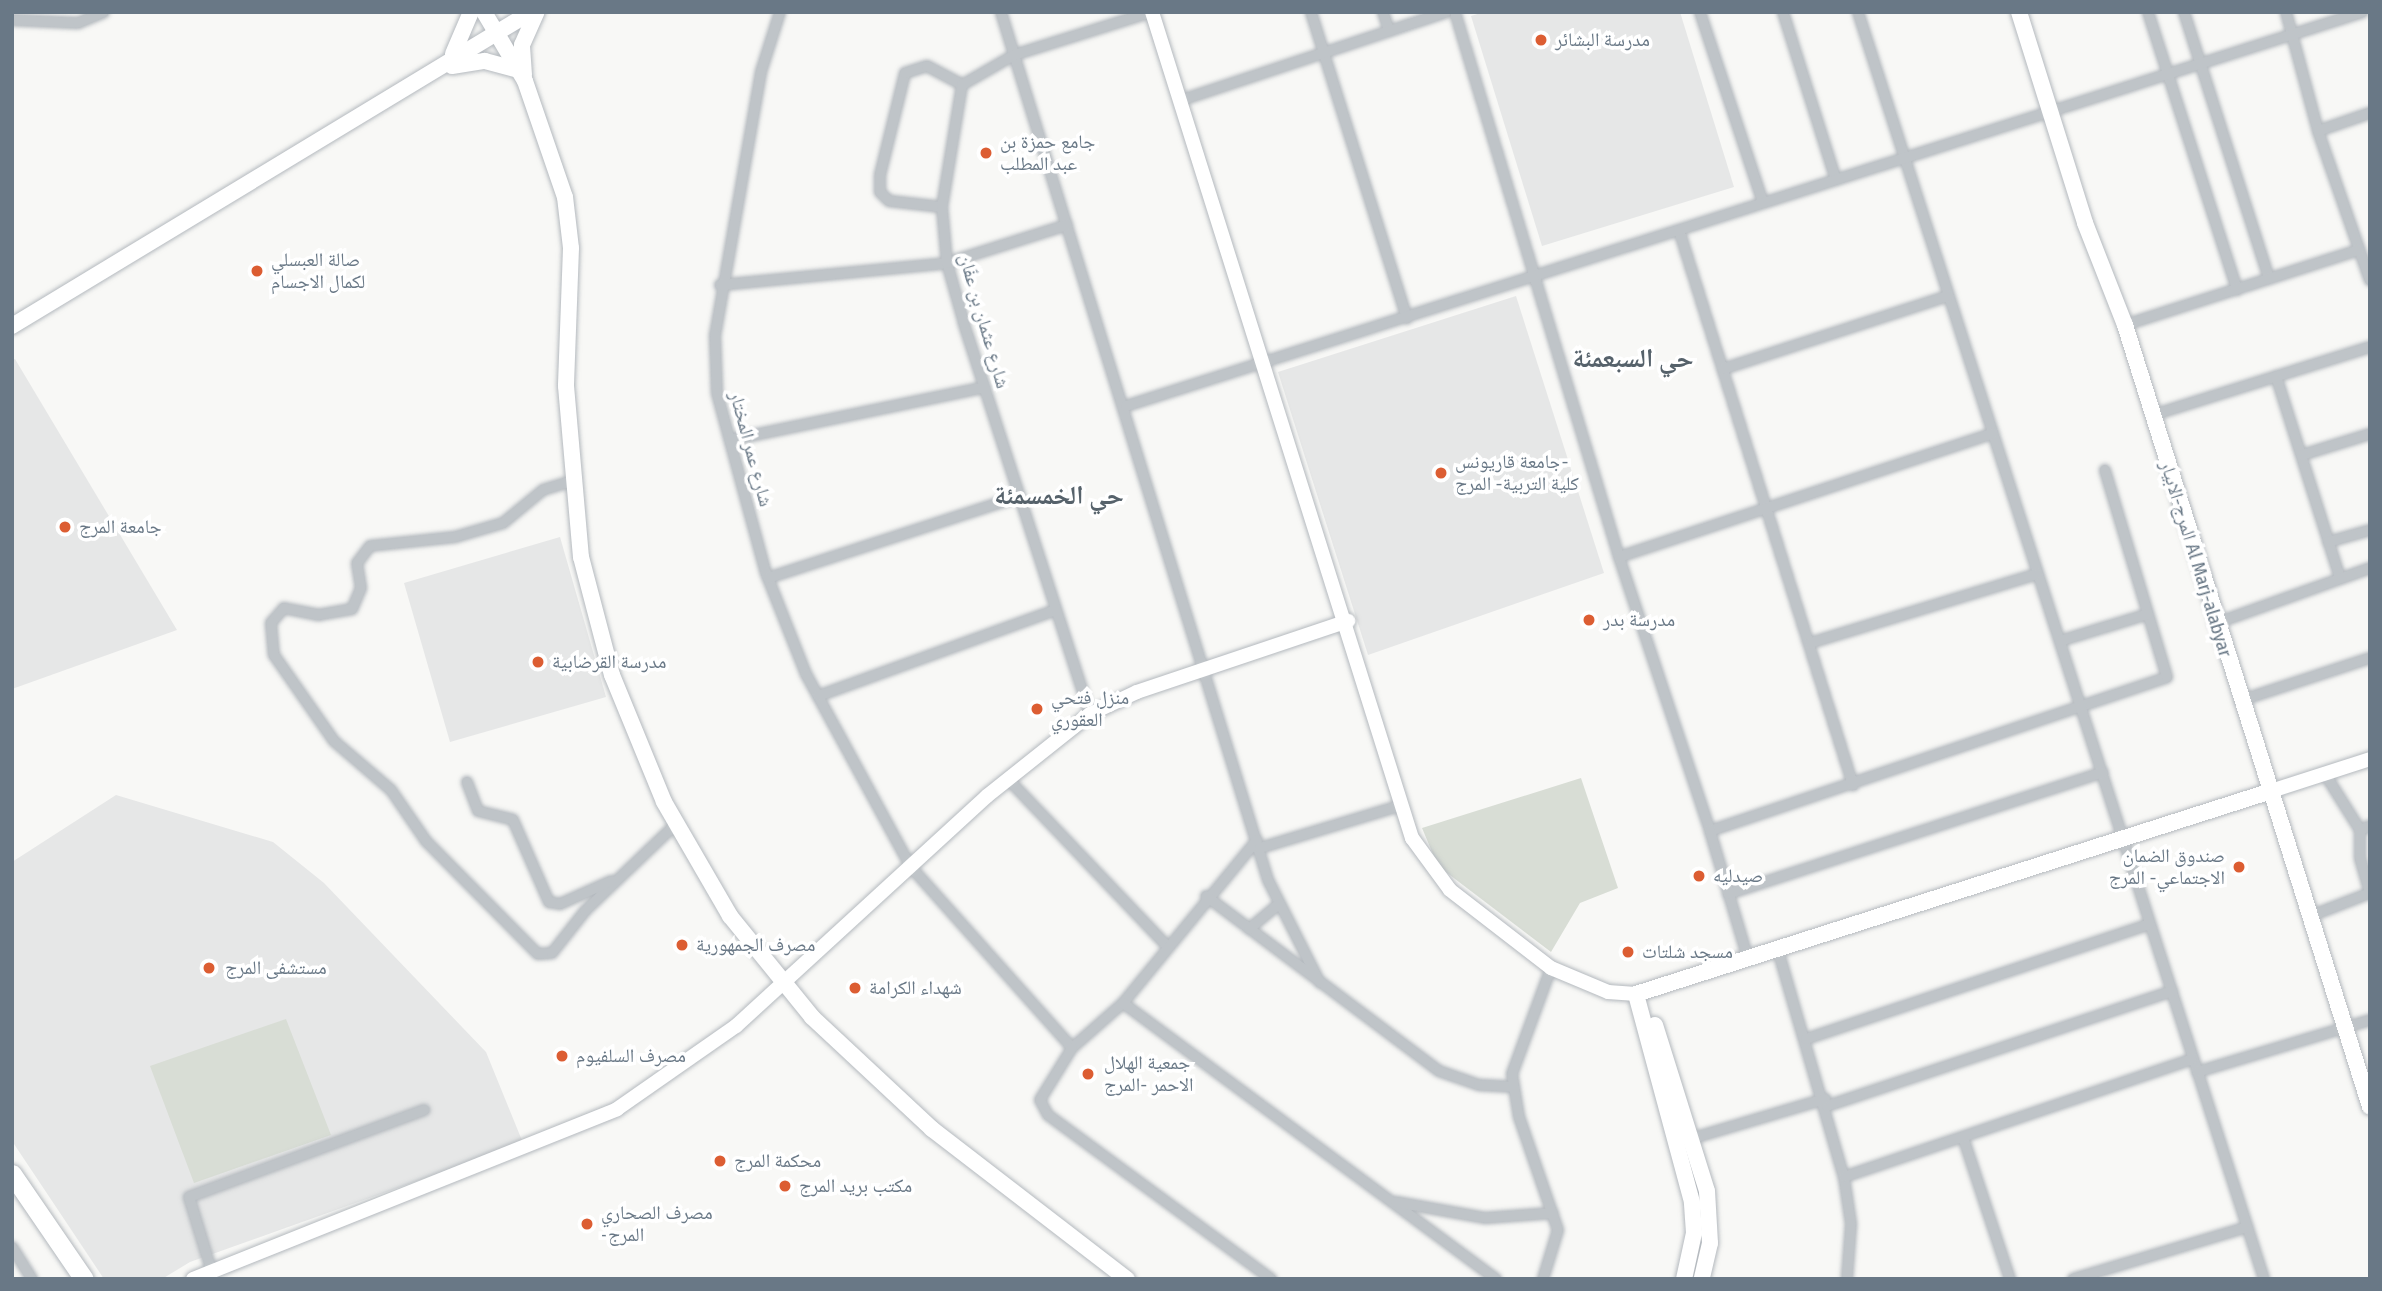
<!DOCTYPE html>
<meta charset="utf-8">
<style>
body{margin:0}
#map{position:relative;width:2382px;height:1291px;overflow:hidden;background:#f8f8f6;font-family:"Fira Sans Condensed","Noto Naskh Arabic",sans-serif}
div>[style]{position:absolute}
.built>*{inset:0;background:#e6e7e7}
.green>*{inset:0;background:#d8ddd5}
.roads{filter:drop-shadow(0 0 2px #b4b9be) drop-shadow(0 0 2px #b4b9be)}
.street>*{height:10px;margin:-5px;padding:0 5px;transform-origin:5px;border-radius:5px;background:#bfc4c8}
.secondary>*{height:14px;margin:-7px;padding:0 7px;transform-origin:7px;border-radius:7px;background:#fff}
.primary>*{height:16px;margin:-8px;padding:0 8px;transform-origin:8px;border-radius:8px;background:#fff}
.highway>*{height:19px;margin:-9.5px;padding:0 9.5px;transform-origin:9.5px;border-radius:9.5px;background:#fff}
.dots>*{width:19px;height:19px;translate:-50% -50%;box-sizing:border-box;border:4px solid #fff;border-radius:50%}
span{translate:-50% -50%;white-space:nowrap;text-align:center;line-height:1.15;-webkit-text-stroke:7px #fff;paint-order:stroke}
.poi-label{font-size:19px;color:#697886}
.left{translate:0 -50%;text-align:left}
.right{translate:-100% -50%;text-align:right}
.street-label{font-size:19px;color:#697886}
.district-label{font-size:26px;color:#56626b;font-weight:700}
.frame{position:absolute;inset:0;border:14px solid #697886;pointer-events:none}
</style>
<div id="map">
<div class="built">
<i style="clip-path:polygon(1484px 12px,1680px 12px,1734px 187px,1542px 246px,1471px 16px)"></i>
<i style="clip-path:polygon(1516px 296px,1604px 573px,1368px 655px,1278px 372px)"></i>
<i style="clip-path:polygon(15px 359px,177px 630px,12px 689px,12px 360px)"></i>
<i style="clip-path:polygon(560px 537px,606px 697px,450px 742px,404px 583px)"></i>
<i style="clip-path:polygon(116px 795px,273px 842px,324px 883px,486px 1052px,523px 1143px,190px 1262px,162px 1279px,104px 1279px,12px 1141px,12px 862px)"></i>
</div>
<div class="green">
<i style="clip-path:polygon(1581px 778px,1618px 888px,1580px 903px,1551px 952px,1438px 866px,1422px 828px)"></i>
<i style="clip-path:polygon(286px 1019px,331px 1135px,194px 1183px,150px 1066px)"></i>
</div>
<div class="roads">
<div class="street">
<i style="left:780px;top:12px;width:63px;rotate:107.6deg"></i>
<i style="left:761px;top:72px;width:267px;rotate:99.9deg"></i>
<i style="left:715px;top:335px;width:58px;rotate:88deg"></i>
<i style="left:717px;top:393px;width:187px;rotate:74.8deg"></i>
<i style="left:766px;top:573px;width:109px;rotate:68.4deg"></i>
<i style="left:806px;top:674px;width:220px;rotate:61.5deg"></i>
<i style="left:911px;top:867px;width:242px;rotate:48.3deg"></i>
<i style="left:1001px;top:12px;width:908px;rotate:72.9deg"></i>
<i style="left:1268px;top:880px;width:115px;rotate:63.2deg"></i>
<i style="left:1311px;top:12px;width:321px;rotate:72.6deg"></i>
<i style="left:1383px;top:12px;width:20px;rotate:72deg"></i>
<i style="left:1455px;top:12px;width:569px;rotate:73.25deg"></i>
<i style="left:1619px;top:557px;width:289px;rotate:71.6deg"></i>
<i style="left:1710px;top:831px;width:482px;rotate:-18.6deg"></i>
<i style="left:2167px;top:677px;width:216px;rotate:-106.7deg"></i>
<i style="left:1700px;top:12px;width:200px;rotate:71.7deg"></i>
<i style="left:1783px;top:12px;width:176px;rotate:72.5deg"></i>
<i style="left:1858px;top:12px;width:1330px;rotate:72.23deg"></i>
<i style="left:2148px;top:12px;width:292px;rotate:72.2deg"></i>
<i style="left:2184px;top:12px;width:280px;rotate:72.3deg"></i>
<i style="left:2286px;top:12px;width:123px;rotate:74.9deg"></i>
<i style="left:2318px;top:131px;width:158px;rotate:70.8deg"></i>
<i style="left:12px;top:20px;width:66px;rotate:2.6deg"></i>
<i style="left:78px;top:23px;width:28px;rotate:-23deg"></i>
<i style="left:1179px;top:101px;width:281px;rotate:-18.4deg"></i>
<i style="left:2318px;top:131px;width:55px;rotate:-19.1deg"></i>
<i style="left:942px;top:207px;width:53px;rotate:-173.5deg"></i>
<i style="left:889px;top:201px;width:13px;rotate:-135deg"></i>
<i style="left:880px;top:192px;width:17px;rotate:-90deg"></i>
<i style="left:880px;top:175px;width:105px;rotate:-76.2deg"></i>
<i style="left:905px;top:73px;width:23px;rotate:-18deg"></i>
<i style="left:927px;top:66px;width:40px;rotate:28deg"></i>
<i style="left:1679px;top:230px;width:582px;rotate:72.59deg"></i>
<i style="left:720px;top:285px;width:228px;rotate:-5.5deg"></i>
<i style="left:947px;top:263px;width:126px;rotate:-17.6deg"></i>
<i style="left:2125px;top:325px;width:246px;rotate:-17.8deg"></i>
<i style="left:1723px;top:369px;width:237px;rotate:-18deg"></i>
<i style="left:2276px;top:376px;width:212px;rotate:72.4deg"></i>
<i style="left:1126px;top:406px;width:1298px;rotate:-17.67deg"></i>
<i style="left:2153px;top:415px;width:227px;rotate:-17.4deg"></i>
<i style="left:730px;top:440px;width:260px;rotate:-11.7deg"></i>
<i style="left:2302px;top:455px;width:71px;rotate:-17.2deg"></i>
<i style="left:572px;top:481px;width:30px;rotate:163deg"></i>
<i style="left:543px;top:490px;width:52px;rotate:140.5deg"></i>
<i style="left:503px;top:523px;width:50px;rotate:163.7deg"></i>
<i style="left:455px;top:537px;width:85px;rotate:174deg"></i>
<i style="left:370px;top:546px;width:21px;rotate:127deg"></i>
<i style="left:357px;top:563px;width:25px;rotate:81deg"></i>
<i style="left:361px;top:588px;width:23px;rotate:113deg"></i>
<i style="left:352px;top:609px;width:34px;rotate:170deg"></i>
<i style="left:319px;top:615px;width:36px;rotate:-169deg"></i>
<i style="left:284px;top:608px;width:20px;rotate:131deg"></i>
<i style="left:271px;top:623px;width:32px;rotate:85deg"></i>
<i style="left:274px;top:655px;width:105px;rotate:55.1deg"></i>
<i style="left:334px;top:741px;width:75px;rotate:40.7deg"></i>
<i style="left:391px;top:790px;width:62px;rotate:55.5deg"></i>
<i style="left:426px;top:841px;width:159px;rotate:45.3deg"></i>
<i style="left:538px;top:954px;width:14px;rotate:-4deg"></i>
<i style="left:552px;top:953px;width:53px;rotate:-51.8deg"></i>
<i style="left:585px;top:911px;width:126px;rotate:-43.7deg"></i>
<i style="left:2328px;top:542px;width:44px;rotate:-15.9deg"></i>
<i style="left:1619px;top:557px;width:394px;rotate:-18.3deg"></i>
<i style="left:768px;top:578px;width:262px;rotate:-18deg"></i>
<i style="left:2214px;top:624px;width:166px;rotate:-19.7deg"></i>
<i style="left:2060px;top:641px;width:92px;rotate:-17.1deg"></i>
<i style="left:1810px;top:643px;width:237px;rotate:-16.9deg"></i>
<i style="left:818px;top:696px;width:252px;rotate:-19.9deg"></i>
<i style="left:2239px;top:701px;width:138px;rotate:-18.2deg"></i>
<i style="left:1090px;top:714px;width:411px;rotate:-107.9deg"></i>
<i style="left:964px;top:323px;width:62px;rotate:-105.8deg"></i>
<i style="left:947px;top:263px;width:56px;rotate:-95.1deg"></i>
<i style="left:942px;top:207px;width:124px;rotate:-80.7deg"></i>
<i style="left:962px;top:85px;width:60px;rotate:-30deg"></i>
<i style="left:1014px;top:55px;width:144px;rotate:-17.4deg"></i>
<i style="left:2325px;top:774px;width:66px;rotate:58deg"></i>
<i style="left:1008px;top:779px;width:231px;rotate:46.4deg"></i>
<i style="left:467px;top:782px;width:31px;rotate:69deg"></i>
<i style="left:478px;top:811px;width:36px;rotate:14deg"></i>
<i style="left:513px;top:820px;width:90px;rotate:66.3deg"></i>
<i style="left:549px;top:902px;width:11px;rotate:10deg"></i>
<i style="left:560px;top:904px;width:56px;rotate:-24.3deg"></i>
<i style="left:2370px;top:826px;width:11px;rotate:158deg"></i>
<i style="left:2360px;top:830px;width:28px;rotate:90deg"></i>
<i style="left:2360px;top:858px;width:35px;rotate:74deg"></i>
<i style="left:1710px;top:831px;width:129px;rotate:73.4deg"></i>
<i style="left:1257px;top:840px;width:211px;rotate:129.4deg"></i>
<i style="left:1123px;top:1003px;width:68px;rotate:138.6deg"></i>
<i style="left:1072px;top:1048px;width:61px;rotate:121.6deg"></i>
<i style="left:1040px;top:1100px;width:17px;rotate:62deg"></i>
<i style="left:1048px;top:1115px;width:277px;rotate:36.3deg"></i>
<i style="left:1260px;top:848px;width:148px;rotate:-16.8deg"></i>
<i style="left:1728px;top:894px;width:394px;rotate:-18deg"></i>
<i style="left:1206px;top:896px;width:291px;rotate:36.9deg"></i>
<i style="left:1439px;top:1071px;width:42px;rotate:19.3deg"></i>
<i style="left:1479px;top:1085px;width:33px;rotate:3deg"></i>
<i style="left:2308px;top:917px;width:66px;rotate:-21.2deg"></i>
<i style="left:1249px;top:929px;width:38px;rotate:-40deg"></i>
<i style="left:1777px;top:947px;width:240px;rotate:73.8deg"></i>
<i style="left:1844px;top:1177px;width:48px;rotate:81.5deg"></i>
<i style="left:1851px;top:1224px;width:55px;rotate:94.2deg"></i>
<i style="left:1123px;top:1003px;width:464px;rotate:36.5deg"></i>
<i style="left:1806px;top:1039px;width:362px;rotate:-18.5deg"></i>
<i style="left:2197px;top:1072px;width:181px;rotate:-16.7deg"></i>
<i style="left:1827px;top:1106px;width:364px;rotate:-18.4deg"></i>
<i style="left:1963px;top:1137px;width:150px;rotate:71.7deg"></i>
<i style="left:1693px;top:1138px;width:138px;rotate:-16.5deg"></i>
<i style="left:1844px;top:1177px;width:367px;rotate:-18.7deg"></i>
<i style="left:1396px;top:1202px;width:90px;rotate:10.2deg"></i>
<i style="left:1485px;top:1218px;width:68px;rotate:-4.2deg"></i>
<i style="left:12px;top:1247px;width:38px;rotate:58deg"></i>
<i style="left:211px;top:1269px;width:75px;rotate:-107deg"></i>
<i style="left:189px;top:1197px;width:251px;rotate:-20.3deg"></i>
<i style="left:1543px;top:1279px;width:51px;rotate:-73deg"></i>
<i style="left:1558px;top:1230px;width:120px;rotate:-109deg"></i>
<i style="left:1519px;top:1117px;width:44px;rotate:-99.2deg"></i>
<i style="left:1512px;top:1074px;width:113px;rotate:-69.8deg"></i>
<i style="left:2073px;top:1279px;width:182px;rotate:-16.6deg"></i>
</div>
<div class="secondary">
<i style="left:1152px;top:12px;width:866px;rotate:72.53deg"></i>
<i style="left:1412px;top:838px;width:64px;rotate:53.8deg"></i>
<i style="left:1450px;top:890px;width:128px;rotate:37.7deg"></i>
<i style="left:1551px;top:968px;width:62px;rotate:22.8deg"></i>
<i style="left:1608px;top:992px;width:28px;rotate:4deg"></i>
<i style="left:2268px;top:792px;width:107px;rotate:-17.9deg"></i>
<i style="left:193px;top:1279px;width:457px;rotate:-21.8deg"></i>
<i style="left:617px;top:1109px;width:145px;rotate:-34.9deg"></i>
<i style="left:736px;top:1026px;width:340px;rotate:-42.5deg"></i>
<i style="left:987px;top:796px;width:132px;rotate:-38.5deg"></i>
<i style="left:1090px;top:714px;width:52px;rotate:-25.1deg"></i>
<i style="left:1137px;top:692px;width:223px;rotate:-18.6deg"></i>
</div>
<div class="primary">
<i style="left:484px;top:12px;width:80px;rotate:59.3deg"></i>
<i style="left:525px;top:81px;width:123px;rotate:71deg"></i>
<i style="left:565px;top:197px;width:51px;rotate:83.3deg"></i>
<i style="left:571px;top:248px;width:138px;rotate:92.1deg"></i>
<i style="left:566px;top:386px;width:172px;rotate:85deg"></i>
<i style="left:581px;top:557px;width:122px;rotate:75.3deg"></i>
<i style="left:612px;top:675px;width:137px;rotate:67.7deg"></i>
<i style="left:664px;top:802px;width:132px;rotate:59.9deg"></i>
<i style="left:730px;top:916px;width:130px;rotate:50.9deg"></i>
<i style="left:812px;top:1017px;width:164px;rotate:43deg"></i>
<i style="left:932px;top:1129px;width:246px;rotate:37.6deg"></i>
<i style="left:2019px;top:12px;width:221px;rotate:72.6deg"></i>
<i style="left:2085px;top:223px;width:110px;rotate:68.6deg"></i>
<i style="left:2125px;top:325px;width:819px;rotate:72.6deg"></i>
<i style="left:453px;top:54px;width:46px;rotate:-66.8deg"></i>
<i style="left:452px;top:66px;width:33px;rotate:-9deg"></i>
<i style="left:485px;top:61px;width:34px;rotate:15deg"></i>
<i style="left:524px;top:75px;width:30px;rotate:-94deg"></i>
<i style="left:522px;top:45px;width:36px;rotate:-66deg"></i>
<i style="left:12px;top:326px;width:607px;rotate:-31.17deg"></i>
<i style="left:1655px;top:1025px;width:174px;rotate:72.6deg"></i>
<i style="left:1707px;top:1191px;width:52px;rotate:86.7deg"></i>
<i style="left:1710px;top:1243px;width:37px;rotate:103deg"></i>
<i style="left:1684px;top:1279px;width:47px;rotate:-77.7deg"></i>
<i style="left:1694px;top:1233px;width:31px;rotate:-94deg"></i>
<i style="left:1692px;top:1202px;width:215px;rotate:-105.1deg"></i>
<i style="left:1636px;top:994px;width:663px;rotate:-17.72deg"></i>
</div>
<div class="highway">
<i style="left:12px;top:1174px;width:127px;rotate:55.6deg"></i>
</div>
</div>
<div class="dots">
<i style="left:1541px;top:40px;background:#dc5d32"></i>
<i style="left:986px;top:153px;background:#dc5d32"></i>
<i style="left:257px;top:271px;background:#dc5d32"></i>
<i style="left:1441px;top:473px;background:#dc5d32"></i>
<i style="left:65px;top:527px;background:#dc5d32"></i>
<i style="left:1589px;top:620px;background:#dc5d32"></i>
<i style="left:538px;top:662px;background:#dc5d32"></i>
<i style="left:1037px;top:709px;background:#dc5d32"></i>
<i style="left:2239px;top:867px;background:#dc5d32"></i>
<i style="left:1699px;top:876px;background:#dc5d32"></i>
<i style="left:682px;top:945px;background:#dc5d32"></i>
<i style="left:1628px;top:952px;background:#dc5d32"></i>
<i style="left:209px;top:968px;background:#dc5d32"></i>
<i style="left:855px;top:988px;background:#dc5d32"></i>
<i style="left:562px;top:1056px;background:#dc5d32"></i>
<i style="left:1088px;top:1074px;background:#dc5d32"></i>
<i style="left:720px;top:1161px;background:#dc5d32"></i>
<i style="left:785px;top:1186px;background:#dc5d32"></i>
<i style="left:587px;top:1224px;background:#dc5d32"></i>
</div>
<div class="poi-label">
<span class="left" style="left:1555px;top:40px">مدرسة البشائر</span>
<span class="left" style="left:1000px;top:153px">جامع حمزة بن<br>عبد المطلب</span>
<span class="left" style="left:271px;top:271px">صالة العبسلي<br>لكمال الاجسام</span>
<span class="left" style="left:1455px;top:473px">جامعة قاريونس-<br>كلية التربية- المرج</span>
<span class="left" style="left:79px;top:527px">جامعة المرج</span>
<span class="left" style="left:1603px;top:620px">مدرسة بدر</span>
<span class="left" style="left:552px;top:662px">مدرسة القرضابية</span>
<span class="left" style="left:1051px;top:709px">منزل فتحي<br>العقوري</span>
<span class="right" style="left:2225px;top:867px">صندوق الضمان<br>الاجتماعي- المرج</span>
<span class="left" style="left:1713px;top:876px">صيدليه</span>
<span class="left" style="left:696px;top:945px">مصرف الجمهورية</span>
<span class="left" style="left:1642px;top:952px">مسجد شلتات</span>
<span class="left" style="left:225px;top:968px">مستشفى المرج</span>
<span class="left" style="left:869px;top:988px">شهداء الكرامة</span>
<span class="left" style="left:576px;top:1056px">مصرف السلفيوم</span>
<span class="left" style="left:1104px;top:1074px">جمعية الهلال<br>الاحمر -المرج</span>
<span class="left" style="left:734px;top:1161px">محكمة المرج</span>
<span class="left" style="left:799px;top:1186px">مكتب بريد المرج</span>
<span class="left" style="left:601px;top:1224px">مصرف الصحاري<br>-المرج</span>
</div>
<div class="street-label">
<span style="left:984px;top:321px;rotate:74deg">شارع عثمان بن عفّان</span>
<span style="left:751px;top:449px;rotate:75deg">شارع عمر المختار</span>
<span style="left:2196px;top:559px;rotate:73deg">المرج-الابيار Al Marj-alabyar</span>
</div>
<div class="district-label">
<span style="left:1633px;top:359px">حي السبعمئة</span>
<span style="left:1059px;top:496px">حي الخمسمئة</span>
</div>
<div class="frame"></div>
</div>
